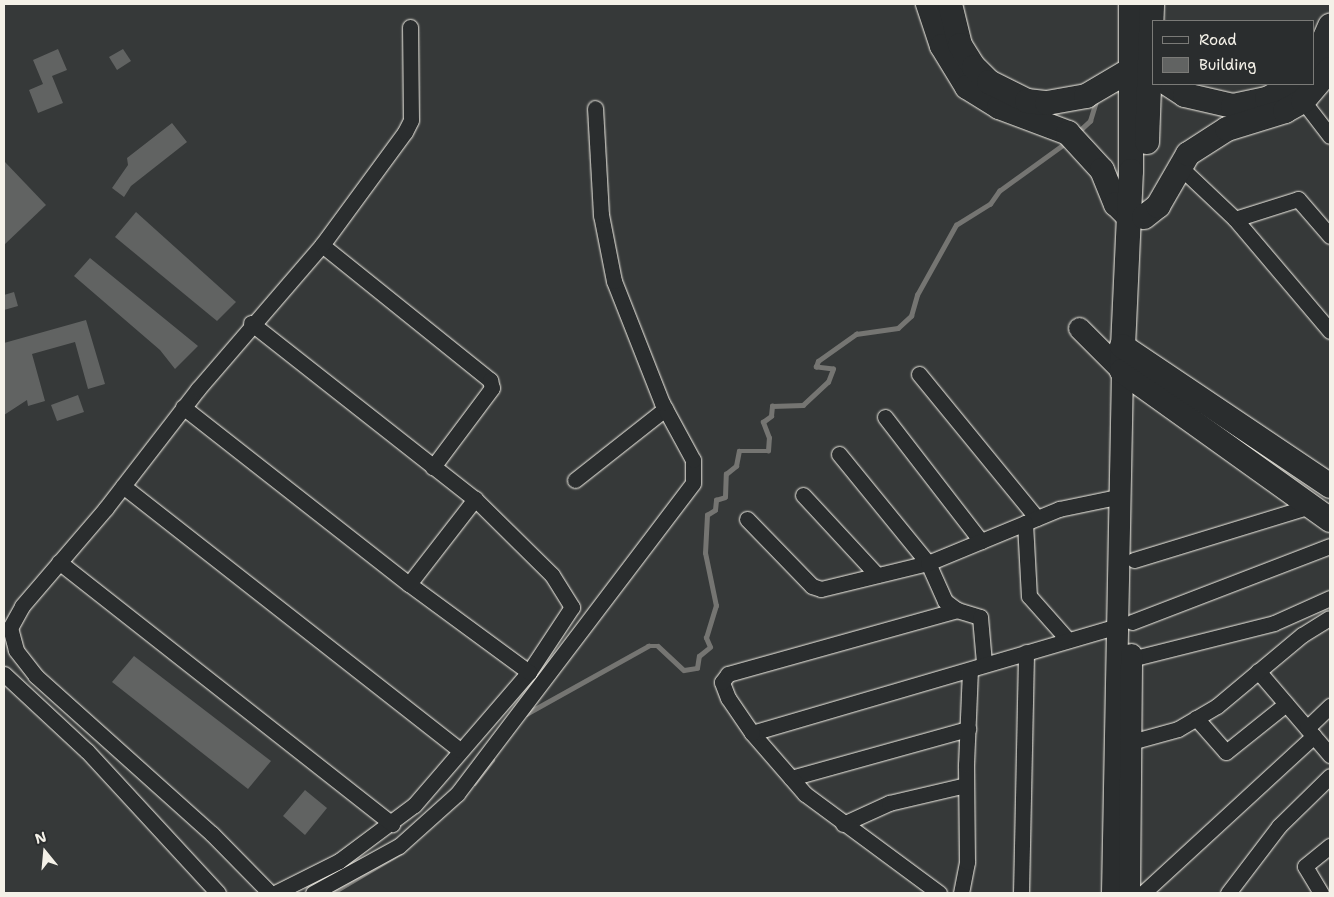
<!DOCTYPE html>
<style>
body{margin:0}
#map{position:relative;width:1334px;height:897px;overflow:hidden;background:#363939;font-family:"Shantell Sans",sans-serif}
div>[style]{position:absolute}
.stream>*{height:4.5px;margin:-2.25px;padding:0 2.25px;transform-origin:2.25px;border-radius:2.25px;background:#757572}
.building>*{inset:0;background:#616362}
.roads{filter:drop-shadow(0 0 1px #f4f1e8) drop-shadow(0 0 1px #f4f1e8)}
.street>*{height:15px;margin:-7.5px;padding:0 7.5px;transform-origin:7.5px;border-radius:7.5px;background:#2a2d2e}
.secondary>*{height:21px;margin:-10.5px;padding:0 10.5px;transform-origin:10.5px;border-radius:10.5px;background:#2a2d2e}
.primary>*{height:24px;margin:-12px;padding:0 12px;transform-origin:12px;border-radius:12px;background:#2a2d2e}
span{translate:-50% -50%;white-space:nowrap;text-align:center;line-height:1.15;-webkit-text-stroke:4px #2a2d2e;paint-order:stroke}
.frame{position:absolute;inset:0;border:5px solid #f4f1e8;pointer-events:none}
.legend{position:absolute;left:1152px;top:20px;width:162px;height:65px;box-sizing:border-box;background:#2a2d2e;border:1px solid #7b7b78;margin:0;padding:6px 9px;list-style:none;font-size:15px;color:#f4f1e8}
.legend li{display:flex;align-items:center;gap:10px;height:25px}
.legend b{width:25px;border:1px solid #7b7b78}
.north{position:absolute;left:20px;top:827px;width:50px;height:50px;-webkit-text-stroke:4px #2a2d2e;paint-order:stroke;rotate:343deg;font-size:14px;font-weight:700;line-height:20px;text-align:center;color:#f4f1e8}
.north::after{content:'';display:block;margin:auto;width:18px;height:22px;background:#f4f1e8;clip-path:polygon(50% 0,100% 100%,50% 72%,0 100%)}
</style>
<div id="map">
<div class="stream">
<i style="left:1077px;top:133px;width:18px;rotate:-43deg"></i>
<i style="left:1090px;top:121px;width:21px;rotate:-73deg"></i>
<i style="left:526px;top:714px;width:140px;rotate:-29.1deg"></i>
<i style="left:648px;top:646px;width:10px"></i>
<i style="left:658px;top:646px;width:35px;rotate:43deg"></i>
<i style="left:684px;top:670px;width:13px;rotate:-9deg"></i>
<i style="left:697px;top:668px;width:12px;rotate:-81deg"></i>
<i style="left:699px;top:656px;width:14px;rotate:-39deg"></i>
<i style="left:710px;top:647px;width:10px;rotate:-114deg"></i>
<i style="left:706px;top:638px;width:34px;rotate:-73deg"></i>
<i style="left:716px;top:606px;width:54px;rotate:-101.7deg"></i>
<i style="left:705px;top:553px;width:38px;rotate:-87deg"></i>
<i style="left:707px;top:515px;width:9px;rotate:-32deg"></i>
<i style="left:715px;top:510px;width:10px;rotate:-84deg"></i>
<i style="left:716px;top:500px;width:9px;rotate:-18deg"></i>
<i style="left:725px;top:497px;width:23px;rotate:-88deg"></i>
<i style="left:726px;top:474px;width:13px;rotate:-39deg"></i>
<i style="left:736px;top:466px;width:15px;rotate:-79deg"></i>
<i style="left:739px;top:451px;width:29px"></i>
<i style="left:768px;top:451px;width:13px;rotate:-86deg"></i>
<i style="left:769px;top:438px;width:17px;rotate:-111deg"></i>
<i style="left:763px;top:422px;width:10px;rotate:-37deg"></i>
<i style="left:771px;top:416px;width:10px;rotate:-84deg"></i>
<i style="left:772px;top:406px;width:31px;rotate:-2deg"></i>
<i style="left:803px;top:405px;width:34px;rotate:-43deg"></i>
<i style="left:828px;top:382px;width:14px;rotate:-69deg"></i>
<i style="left:833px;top:369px;width:17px;rotate:-173deg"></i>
<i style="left:816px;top:367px;width:6px;rotate:-72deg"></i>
<i style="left:818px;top:361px;width:47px;rotate:-35.4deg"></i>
<i style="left:856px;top:334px;width:42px;rotate:-8.1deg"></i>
<i style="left:898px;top:328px;width:18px;rotate:-43deg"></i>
<i style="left:911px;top:316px;width:22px;rotate:-74deg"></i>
<i style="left:917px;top:295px;width:80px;rotate:-60.9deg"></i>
<i style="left:956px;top:225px;width:40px;rotate:-32deg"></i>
<i style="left:990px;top:204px;width:16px;rotate:-55deg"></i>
<i style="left:999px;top:191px;width:84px;rotate:-35.8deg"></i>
<i style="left:474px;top:783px;width:29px;rotate:-52deg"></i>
<i style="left:332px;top:893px;width:80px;rotate:-30.7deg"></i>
</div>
<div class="building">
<i style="clip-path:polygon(58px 49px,67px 70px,52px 76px,63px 103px,38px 113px,29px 90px,43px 84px,33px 60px)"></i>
<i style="clip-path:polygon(123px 49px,131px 61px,117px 70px,109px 57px)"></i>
<i style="clip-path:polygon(172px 123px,187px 142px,131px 186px,124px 197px,112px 188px,128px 165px,127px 158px)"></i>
<i style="clip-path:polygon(4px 161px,46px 205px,4px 245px)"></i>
<i style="clip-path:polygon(136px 212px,236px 302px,217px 321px,115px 237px)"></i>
<i style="clip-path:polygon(90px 258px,198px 346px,175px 369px,160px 350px,74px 276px)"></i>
<i style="clip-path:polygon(14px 292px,18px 306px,4px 310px,4px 295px)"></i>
<i style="clip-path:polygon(86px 320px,105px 384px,88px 389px,75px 342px,32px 354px,45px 401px,28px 406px,27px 400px,4px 415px,4px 343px)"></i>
<i style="clip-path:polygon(78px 395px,84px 412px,57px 421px,51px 405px)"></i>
<i style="clip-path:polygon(134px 656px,271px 761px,248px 789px,112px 682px)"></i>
<i style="clip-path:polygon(305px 790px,327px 808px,305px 835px,283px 816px)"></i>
</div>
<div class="roads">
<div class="street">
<i style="left:1303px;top:101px;width:44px;rotate:52.4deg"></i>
<i style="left:1179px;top:166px;width:77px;rotate:43.4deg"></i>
<i style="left:1235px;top:219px;width:147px;rotate:49.7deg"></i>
<i style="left:1235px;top:219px;width:66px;rotate:-17.6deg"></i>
<i style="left:1298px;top:199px;width:49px;rotate:49.1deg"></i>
<i style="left:322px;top:245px;width:216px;rotate:38.8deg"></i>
<i style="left:490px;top:380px;width:8px;rotate:76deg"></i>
<i style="left:492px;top:388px;width:99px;rotate:126.8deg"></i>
<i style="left:251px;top:323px;width:285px;rotate:38.2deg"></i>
<i style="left:475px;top:499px;width:108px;rotate:44.6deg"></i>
<i style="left:552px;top:575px;width:38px;rotate:58deg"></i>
<i style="left:572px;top:607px;width:78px;rotate:123.5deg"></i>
<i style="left:529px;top:672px;width:176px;rotate:130.8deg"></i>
<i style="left:414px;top:805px;width:94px;rotate:143.3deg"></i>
<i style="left:339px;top:861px;width:72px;rotate:153.4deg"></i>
<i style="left:919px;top:374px;width:186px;rotate:50.7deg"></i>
<i style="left:183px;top:407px;width:287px;rotate:38.1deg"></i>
<i style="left:409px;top:584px;width:149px;rotate:36.3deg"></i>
<i style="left:885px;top:417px;width:157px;rotate:52.3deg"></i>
<i style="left:839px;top:454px;width:141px;rotate:50.8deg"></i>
<i style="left:928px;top:563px;width:42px;rotate:65.9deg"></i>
<i style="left:945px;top:601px;width:15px;rotate:37deg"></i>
<i style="left:957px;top:610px;width:24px;rotate:17deg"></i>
<i style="left:980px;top:617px;width:46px;rotate:85deg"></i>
<i style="left:575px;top:480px;width:115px;rotate:-38.3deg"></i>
<i style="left:123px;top:486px;width:427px;rotate:38.1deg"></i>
<i style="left:803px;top:495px;width:109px;rotate:47.2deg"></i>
<i style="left:747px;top:519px;width:93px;rotate:45.9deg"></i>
<i style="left:812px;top:586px;width:9px;rotate:18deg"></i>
<i style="left:821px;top:589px;width:110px;rotate:-13.7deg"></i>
<i style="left:928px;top:563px;width:142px;rotate:-22.4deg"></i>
<i style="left:1059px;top:509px;width:64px;rotate:-11.7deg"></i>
<i style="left:1025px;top:523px;width:73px;rotate:86.9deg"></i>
<i style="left:1029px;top:596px;width:59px;rotate:48.4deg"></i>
<i style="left:1134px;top:560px;width:185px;rotate:-17deg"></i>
<i style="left:59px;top:562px;width:424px;rotate:38.2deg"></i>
<i style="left:409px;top:584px;width:108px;rotate:-52.2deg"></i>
<i style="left:1132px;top:622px;width:212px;rotate:-21deg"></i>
<i style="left:1131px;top:659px;width:147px;rotate:-14.1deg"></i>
<i style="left:1274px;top:623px;width:61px;rotate:-24.1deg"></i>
<i style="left:1258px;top:671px;width:111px;rotate:49.4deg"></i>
<i style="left:4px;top:674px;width:113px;rotate:42.9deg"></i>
<i style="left:87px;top:751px;width:193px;rotate:47.3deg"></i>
<i style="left:1196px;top:718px;width:45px;rotate:48.6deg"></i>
<i style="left:1226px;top:752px;width:77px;rotate:-38.7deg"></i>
<i style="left:1307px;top:728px;width:32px;rotate:-44deg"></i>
<i style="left:752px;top:733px;width:381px;rotate:-16.3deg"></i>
<i style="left:1131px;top:742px;width:49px;rotate:-15.5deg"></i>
<i style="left:1178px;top:729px;width:45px;rotate:-30.5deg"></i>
<i style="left:1217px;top:706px;width:111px;rotate:-39.9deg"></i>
<i style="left:1302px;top:635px;width:31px;rotate:-32deg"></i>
<i style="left:791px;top:778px;width:184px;rotate:-15.5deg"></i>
<i style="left:843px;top:824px;width:51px;rotate:-24.5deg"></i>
<i style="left:889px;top:803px;width:79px;rotate:-13.2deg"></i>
<i style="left:270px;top:893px;width:83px;rotate:-134.5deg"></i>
<i style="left:212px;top:834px;width:237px;rotate:-138.1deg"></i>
<i style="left:36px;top:676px;width:33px;rotate:-128deg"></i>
<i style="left:16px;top:650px;width:23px;rotate:-105deg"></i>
<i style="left:10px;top:628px;width:25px;rotate:-61deg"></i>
<i style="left:22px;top:606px;width:129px;rotate:-49.4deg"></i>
<i style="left:106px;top:508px;width:150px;rotate:-52.3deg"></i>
<i style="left:198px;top:389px;width:190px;rotate:-49.3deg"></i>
<i style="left:322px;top:245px;width:140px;rotate:-53.7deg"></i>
<i style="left:405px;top:132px;width:13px;rotate:-63deg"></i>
<i style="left:411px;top:120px;width:93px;rotate:-90.6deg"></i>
<i style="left:313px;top:893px;width:98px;rotate:-28.7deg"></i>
<i style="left:399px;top:846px;width:78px;rotate:-41.9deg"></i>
<i style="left:457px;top:794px;width:390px;rotate:-52.8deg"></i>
<i style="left:693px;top:483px;width:23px;rotate:-90deg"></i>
<i style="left:693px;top:460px;width:65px;rotate:-118.5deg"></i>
<i style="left:662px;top:403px;width:131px;rotate:-111.5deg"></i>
<i style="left:614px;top:281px;width:67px;rotate:-101.1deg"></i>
<i style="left:601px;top:215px;width:107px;rotate:-93.2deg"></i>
<i style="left:939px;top:893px;width:167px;rotate:-143.5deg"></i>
<i style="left:805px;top:794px;width:81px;rotate:-131deg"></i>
<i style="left:752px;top:733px;width:42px;rotate:-124.4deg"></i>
<i style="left:728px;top:698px;width:17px;rotate:-111deg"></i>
<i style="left:722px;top:682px;width:10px;rotate:-53deg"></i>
<i style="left:728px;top:674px;width:238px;rotate:-15.6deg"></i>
<i style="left:961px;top:893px;width:32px;rotate:-79deg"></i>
<i style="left:967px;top:862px;width:97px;rotate:-90.6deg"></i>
<i style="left:966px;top:765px;width:95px;rotate:-87.6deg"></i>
<i style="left:1021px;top:893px;width:241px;rotate:-88.8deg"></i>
<i style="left:1143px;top:893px;width:232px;rotate:-42.6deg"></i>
<i style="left:1228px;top:893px;width:84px;rotate:-52.7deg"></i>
<i style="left:1279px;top:826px;width:71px;rotate:-44.4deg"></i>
<i style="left:1321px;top:893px;width:31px;rotate:-121deg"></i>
<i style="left:1305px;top:866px;width:32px;rotate:-39deg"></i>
</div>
<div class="secondary">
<i style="left:1079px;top:328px;width:61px;rotate:45deg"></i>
<i style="left:1122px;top:371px;width:522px;rotate:91.1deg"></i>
<i style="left:1129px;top:893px;width:239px;rotate:-89.5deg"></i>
</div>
<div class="primary">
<i style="left:928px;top:4px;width:44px;rotate:71.6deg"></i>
<i style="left:942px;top:46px;width:48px;rotate:58.6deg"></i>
<i style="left:967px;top:87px;width:38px;rotate:32deg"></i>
<i style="left:999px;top:107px;width:74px;rotate:20.6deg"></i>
<i style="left:1068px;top:133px;width:50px;rotate:47.4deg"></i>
<i style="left:1102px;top:170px;width:37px;rotate:68deg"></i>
<i style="left:1116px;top:204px;width:17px;rotate:45deg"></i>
<i style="left:950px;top:4px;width:42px;rotate:76.3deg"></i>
<i style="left:960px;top:45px;width:26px;rotate:58deg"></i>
<i style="left:974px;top:67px;width:21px;rotate:45deg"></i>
<i style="left:989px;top:82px;width:42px;rotate:26.6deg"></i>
<i style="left:1027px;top:101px;width:20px;rotate:6deg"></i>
<i style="left:1047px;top:103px;width:40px;rotate:-10deg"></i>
<i style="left:1086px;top:96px;width:53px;rotate:-30.4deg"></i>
<i style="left:1131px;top:4px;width:167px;rotate:90deg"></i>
<i style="left:1131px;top:171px;width:200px;rotate:92.6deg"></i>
<i style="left:1122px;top:371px;width:256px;rotate:35.6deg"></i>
<i style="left:1313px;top:65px;width:43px;rotate:-66.4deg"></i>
<i style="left:1168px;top:84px;width:20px;rotate:33deg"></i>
<i style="left:1185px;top:95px;width:49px;rotate:12.9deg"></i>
<i style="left:1233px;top:106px;width:35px;rotate:-12deg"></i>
<i style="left:1267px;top:99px;width:31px;rotate:-29deg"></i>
<i style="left:1147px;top:142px;width:138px;rotate:-87.9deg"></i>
<i style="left:1144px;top:217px;width:18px;rotate:-38deg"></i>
<i style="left:1158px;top:206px;width:60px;rotate:-60deg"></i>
<i style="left:1188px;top:154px;width:46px;rotate:-32.7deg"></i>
<i style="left:1227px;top:129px;width:61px;rotate:-17.2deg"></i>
<i style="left:1285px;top:111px;width:21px;rotate:-29deg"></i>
<i style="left:1303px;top:101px;width:42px;rotate:-49.8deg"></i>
<i style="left:1122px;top:346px;width:251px;rotate:33.9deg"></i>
</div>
</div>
<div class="frame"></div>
<ul class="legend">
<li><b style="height:6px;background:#2a2d2e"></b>Road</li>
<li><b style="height:14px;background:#616362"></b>Building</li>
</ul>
<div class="north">N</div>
</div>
